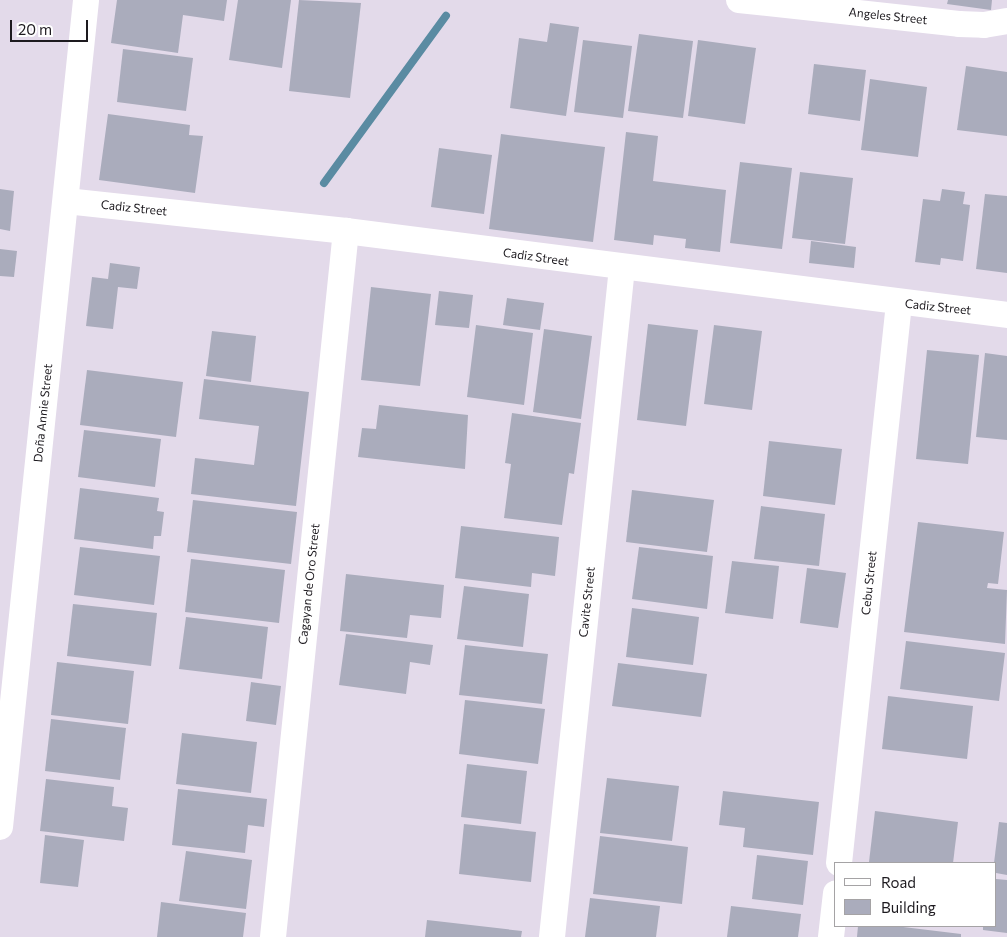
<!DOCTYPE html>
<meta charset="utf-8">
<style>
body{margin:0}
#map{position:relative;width:1007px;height:937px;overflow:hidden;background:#e3daea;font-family:Commissioner,sans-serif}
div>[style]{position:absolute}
.stream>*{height:8px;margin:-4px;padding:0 4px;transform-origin:4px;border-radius:4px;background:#5a8ba2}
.building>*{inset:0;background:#aaacbc}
.minor>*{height:26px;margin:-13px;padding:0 13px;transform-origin:13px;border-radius:13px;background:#fff}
span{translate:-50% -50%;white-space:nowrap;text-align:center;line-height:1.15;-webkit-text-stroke:5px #fff;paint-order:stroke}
.street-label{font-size:12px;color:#1d1a1f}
.legend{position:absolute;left:834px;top:862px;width:162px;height:65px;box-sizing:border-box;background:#fff;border:1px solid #a5a3a5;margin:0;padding:6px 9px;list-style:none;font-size:15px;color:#1d1a1f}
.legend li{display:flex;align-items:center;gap:10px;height:25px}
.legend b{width:25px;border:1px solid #a5a3a5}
.scale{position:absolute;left:10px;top:20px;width:78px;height:22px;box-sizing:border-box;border:2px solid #1d1a1f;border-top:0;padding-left:6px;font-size:15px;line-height:18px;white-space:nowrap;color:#1d1a1f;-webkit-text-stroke:4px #fff;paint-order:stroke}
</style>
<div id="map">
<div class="stream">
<i style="left:324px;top:183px;width:207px;rotate:-53.9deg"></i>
</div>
<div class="building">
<i style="clip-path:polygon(117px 0,227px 0,224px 21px,183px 15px,178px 53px,111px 43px)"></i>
<i style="clip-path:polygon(238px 0,291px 0,282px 68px,229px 60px)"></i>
<i style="clip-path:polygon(299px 0,361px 3px,350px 98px,289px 91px)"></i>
<i style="clip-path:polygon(948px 0,992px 0,991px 10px,947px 4px)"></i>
<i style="clip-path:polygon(550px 23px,579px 27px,566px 116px,510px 108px,519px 38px,547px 42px)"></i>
<i style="clip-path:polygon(639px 34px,693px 41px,683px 118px,628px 111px)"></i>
<i style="clip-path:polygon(583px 40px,632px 46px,623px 118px,574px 112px)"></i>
<i style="clip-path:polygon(698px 40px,756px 48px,745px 124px,688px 116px)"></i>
<i style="clip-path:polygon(123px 49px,193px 58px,186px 111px,117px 102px)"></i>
<i style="clip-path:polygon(814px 64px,866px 70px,860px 121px,808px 114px)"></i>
<i style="clip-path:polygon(966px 66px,1007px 72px,1007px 136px,957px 130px)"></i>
<i style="clip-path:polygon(870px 79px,927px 87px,918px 157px,861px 150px)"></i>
<i style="clip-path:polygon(108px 114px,190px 125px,189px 135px,203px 136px,195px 193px,99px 180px)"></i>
<i style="clip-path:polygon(626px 132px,658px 136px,653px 181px,726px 190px,720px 252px,685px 248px,686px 239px,654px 235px,653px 245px,614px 240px)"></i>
<i style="clip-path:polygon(501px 134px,605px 147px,593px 242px,489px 229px)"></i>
<i style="clip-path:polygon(439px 148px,492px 155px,484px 214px,431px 207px)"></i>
<i style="clip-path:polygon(740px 162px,792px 168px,782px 249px,730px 243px)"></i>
<i style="clip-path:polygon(800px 172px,853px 178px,845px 244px,792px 238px)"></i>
<i style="clip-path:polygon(0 189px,14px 191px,10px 231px,0 229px)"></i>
<i style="clip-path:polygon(942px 189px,965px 192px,963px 204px,970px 205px,963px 261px,941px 258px,940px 265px,915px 262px,923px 199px,940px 201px)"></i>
<i style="clip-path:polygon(985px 194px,1007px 196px,1007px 273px,976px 269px)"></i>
<i style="clip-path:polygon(811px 241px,856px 247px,854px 268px,809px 263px)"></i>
<i style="clip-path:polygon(0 249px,17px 251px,14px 277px,0 276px)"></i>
<i style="clip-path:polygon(110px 263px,140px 267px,137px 289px,118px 287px,113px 329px,86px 326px,92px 277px,108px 279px)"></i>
<i style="clip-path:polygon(371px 287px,431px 294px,420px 386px,361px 380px)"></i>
<i style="clip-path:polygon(439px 291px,473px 295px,469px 328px,435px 325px)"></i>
<i style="clip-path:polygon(507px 298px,544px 303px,540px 330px,503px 325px)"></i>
<i style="clip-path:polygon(648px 324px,698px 330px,686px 426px,637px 420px)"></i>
<i style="clip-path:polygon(476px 325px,533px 333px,524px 405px,467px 397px)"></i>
<i style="clip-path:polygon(714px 325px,762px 331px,752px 410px,704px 404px)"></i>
<i style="clip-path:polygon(544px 329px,592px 336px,581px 419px,533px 412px)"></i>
<i style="clip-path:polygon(212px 331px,256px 336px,251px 382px,206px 376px)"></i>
<i style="clip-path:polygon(927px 350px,979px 355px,968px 464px,916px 459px)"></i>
<i style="clip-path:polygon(985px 353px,1007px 356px,1007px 440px,976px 437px)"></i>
<i style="clip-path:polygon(87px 370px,183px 382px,176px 437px,80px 425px)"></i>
<i style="clip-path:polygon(204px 379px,309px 392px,296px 506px,191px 494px,195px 458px,254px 465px,259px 426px,199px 419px)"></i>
<i style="clip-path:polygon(379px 405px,468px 415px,465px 469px,358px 457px,362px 428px,376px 429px)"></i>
<i style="clip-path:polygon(512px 413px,581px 423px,574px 474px,569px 473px,562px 525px,504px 518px,511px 464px,505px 463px)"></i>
<i style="clip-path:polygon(84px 430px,161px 439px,155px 487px,78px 477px)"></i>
<i style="clip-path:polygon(769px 441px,842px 449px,835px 505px,763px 496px)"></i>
<i style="clip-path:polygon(80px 488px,159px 498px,157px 511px,164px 512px,161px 536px,154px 536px,153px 549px,74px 539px)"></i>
<i style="clip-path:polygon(632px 490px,714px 500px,707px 552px,626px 542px)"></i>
<i style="clip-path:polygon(193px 500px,297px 512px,291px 564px,187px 552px)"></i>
<i style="clip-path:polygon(761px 506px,825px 514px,819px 566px,754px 559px)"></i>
<i style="clip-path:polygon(918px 522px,1004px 532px,998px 584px,988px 583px,987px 588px,1007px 590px,1005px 644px,904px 632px)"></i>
<i style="clip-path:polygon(461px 526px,559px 537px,555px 576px,532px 573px,531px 587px,455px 578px)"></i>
<i style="clip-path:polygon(80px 547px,160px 556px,154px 605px,74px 595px)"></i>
<i style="clip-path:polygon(639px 547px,713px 556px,707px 609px,632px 599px)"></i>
<i style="clip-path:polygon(191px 559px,285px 570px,279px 623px,185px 612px)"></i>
<i style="clip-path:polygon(732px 561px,779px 566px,773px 619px,725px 613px)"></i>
<i style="clip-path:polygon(807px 568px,846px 573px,838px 628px,800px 623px)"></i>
<i style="clip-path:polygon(346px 574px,444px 585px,441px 618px,410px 615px,407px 638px,340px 631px)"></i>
<i style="clip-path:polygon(464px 586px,529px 594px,523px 647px,457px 639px)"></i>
<i style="clip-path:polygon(73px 604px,157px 613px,151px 666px,67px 656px)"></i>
<i style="clip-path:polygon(632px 608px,699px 617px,693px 665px,626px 657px)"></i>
<i style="clip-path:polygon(186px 617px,268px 627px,262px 679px,179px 669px)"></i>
<i style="clip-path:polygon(346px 634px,433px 645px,430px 665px,410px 662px,406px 694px,339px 685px)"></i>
<i style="clip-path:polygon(906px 641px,1005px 653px,999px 701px,900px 689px)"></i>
<i style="clip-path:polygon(465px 645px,548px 654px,542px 704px,459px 695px)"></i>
<i style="clip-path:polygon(57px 662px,134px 671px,128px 724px,51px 715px)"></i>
<i style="clip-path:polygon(618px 663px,707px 674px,701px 717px,612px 706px)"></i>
<i style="clip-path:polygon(251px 682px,281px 686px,276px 725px,246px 721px)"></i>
<i style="clip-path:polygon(888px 696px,973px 706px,967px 759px,882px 749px)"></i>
<i style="clip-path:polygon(465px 700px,545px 709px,538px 764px,459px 754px)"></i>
<i style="clip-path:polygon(51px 719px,126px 728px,120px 780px,45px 771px)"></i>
<i style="clip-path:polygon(182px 733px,257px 742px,251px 793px,176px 784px)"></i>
<i style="clip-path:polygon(467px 764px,527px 771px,521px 824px,461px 817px)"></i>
<i style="clip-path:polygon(607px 778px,679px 786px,672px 841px,600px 833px)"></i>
<i style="clip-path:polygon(46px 779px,114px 787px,112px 806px,128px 808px,124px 841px,40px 831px)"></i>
<i style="clip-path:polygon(178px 789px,267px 799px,264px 827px,248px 825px,245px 853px,172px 845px)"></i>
<i style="clip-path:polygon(723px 791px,819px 802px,813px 855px,743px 847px,745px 828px,719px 825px)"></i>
<i style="clip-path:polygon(875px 811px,958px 822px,953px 863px,869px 862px)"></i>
<i style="clip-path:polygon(999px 822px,1007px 823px,1007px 875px,996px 873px,994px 863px)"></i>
<i style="clip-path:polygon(464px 824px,536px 832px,531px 882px,459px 874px)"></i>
<i style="clip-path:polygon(45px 835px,84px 840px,78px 887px,40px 883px)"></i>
<i style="clip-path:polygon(600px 836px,688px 847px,682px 904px,593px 894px)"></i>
<i style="clip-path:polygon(186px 851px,252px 860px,246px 909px,179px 901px)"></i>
<i style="clip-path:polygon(757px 855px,808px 861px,803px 905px,752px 899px)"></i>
<i style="clip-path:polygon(996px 879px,1007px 880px,1007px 933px,983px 930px,983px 926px,996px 926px)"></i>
<i style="clip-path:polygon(590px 898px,660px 906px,656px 937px,585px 937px)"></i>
<i style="clip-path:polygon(161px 902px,246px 913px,243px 937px,157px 937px)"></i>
<i style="clip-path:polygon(731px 906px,801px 914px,798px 937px,727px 937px)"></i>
<i style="clip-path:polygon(427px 920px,522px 931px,521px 937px,425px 937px)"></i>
<i style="clip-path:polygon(858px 926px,895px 926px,961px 934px,961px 937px,857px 937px)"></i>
</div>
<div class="minor">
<i style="left:739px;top:0;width:221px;rotate:6.2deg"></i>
<i style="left:959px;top:24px;width:25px;rotate:2deg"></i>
<i style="left:984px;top:25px;width:23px;rotate:-10deg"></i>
<i style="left:66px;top:201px;width:282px;rotate:6.1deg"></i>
<i style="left:346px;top:231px;width:666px;rotate:7.24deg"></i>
<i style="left:0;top:827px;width:831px;rotate:-84.06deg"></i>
<i style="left:839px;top:863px;width:563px;rotate:-83.88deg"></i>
<i style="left:273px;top:937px;width:710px;rotate:-84.1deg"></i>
<i style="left:552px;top:937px;width:673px;rotate:-84.03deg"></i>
<i style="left:831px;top:937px;width:44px;rotate:-83.5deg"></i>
</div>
<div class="street-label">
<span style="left:888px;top:16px;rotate:6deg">Angeles Street</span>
<span style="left:134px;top:208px;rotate:6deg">Cadiz Street</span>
<span style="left:536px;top:257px;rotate:8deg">Cadiz Street</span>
<span style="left:938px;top:307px;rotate:6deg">Cadiz Street</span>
<span style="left:43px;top:413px;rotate:-84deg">Doña Annie Street</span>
<span style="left:869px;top:583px;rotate:-84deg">Cebu Street</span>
<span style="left:309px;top:584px;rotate:-84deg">Cagayan de Oro Street</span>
<span style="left:587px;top:602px;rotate:-84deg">Cavite Street</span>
</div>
<ul class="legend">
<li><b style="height:6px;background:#fff"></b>Road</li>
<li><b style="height:14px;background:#aaacbc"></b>Building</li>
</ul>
<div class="scale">20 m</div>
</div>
